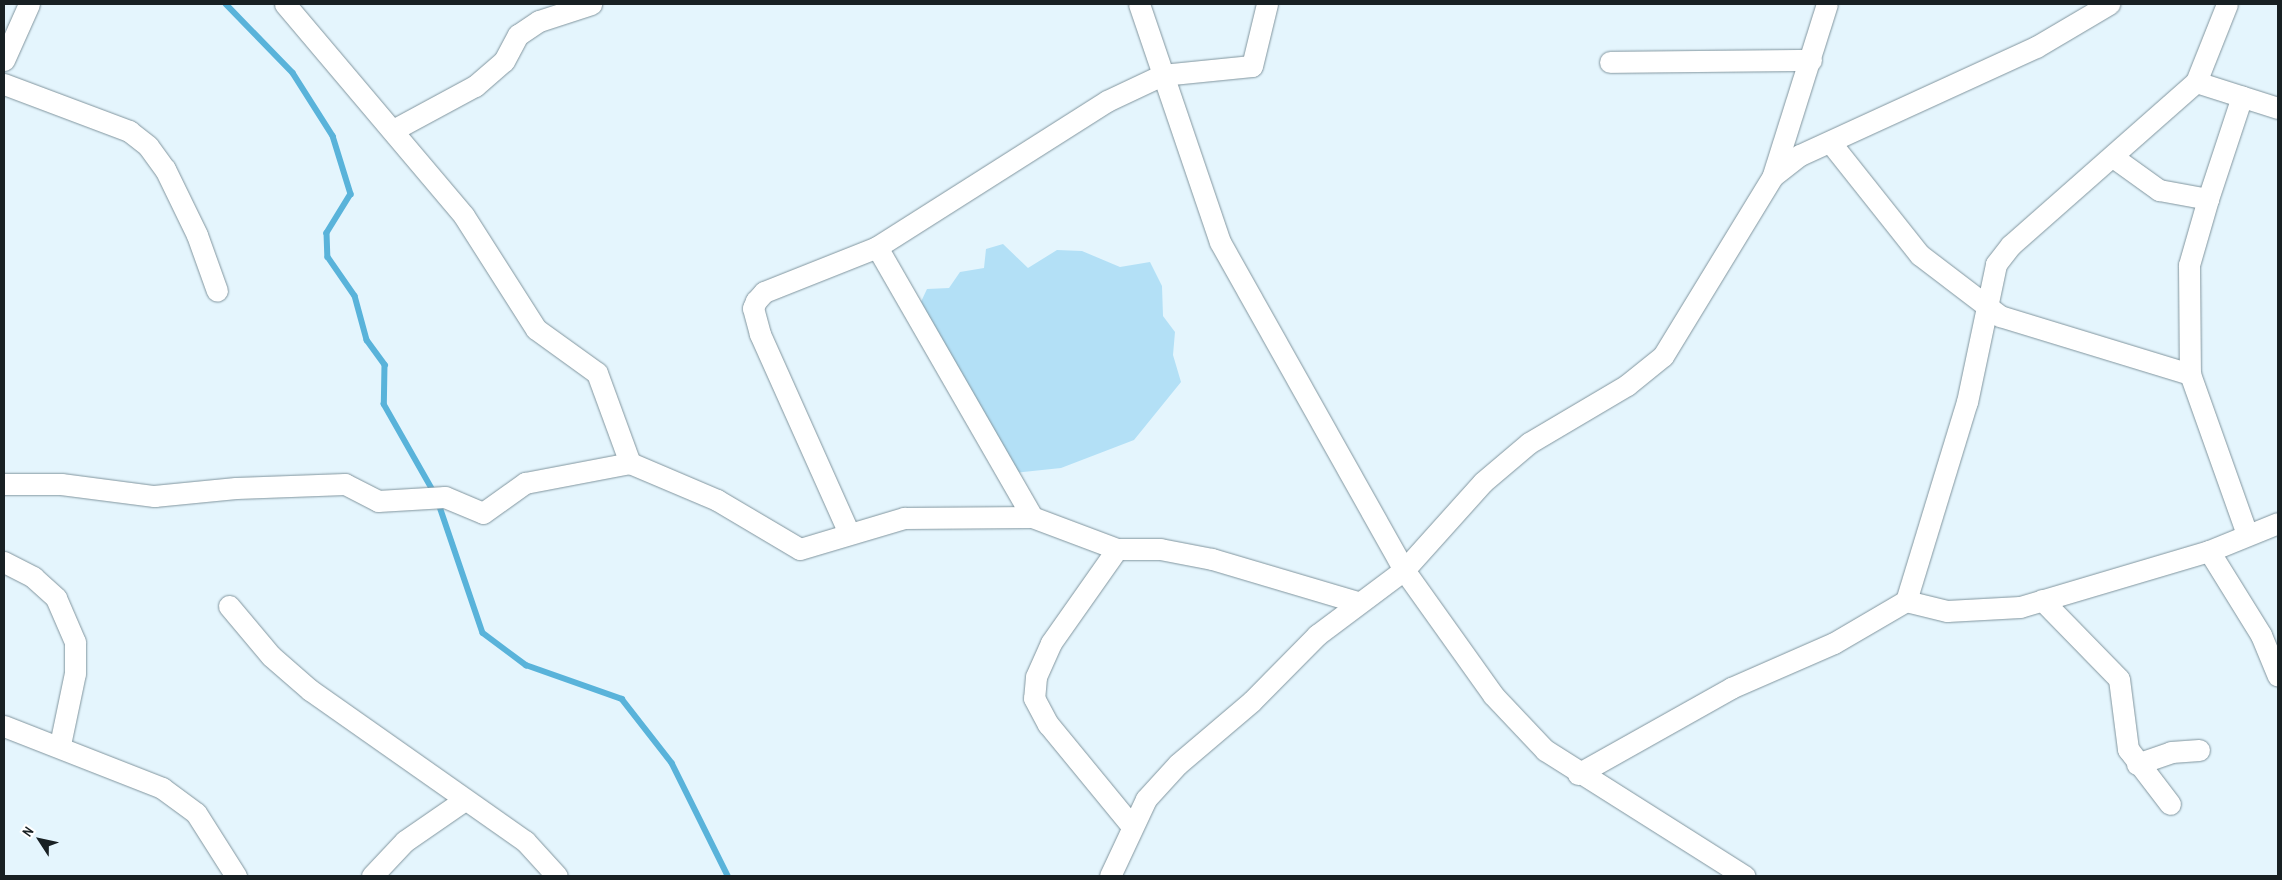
<!DOCTYPE html>
<style>
body{margin:0}
#map{position:relative;width:2282px;height:880px;overflow:hidden;background:#e4f5fd;font-family:"Archivo Narrow",sans-serif}
div>[style]{position:absolute}
.green>*{inset:0;background:#b3e0f6}
.stream>*{height:5.5px;margin:-2.75px;padding:0 2.75px;transform-origin:2.75px;border-radius:2.75px;background:#59b3da}
.roads{filter:drop-shadow(0 0 1px #81959e) drop-shadow(0 0 1px #81959e)}
.minor>*{height:21px;margin:-10.5px;padding:0 10.5px;transform-origin:10.5px;border-radius:10.5px;background:#fff}
span{translate:-50% -50%;white-space:nowrap;text-align:center;line-height:1.15;-webkit-text-stroke:4.5px #fff;paint-order:stroke}
.frame{position:absolute;inset:0;border:5px solid #182023;pointer-events:none}
.north{position:absolute;left:15px;top:815px;width:50px;height:50px;-webkit-text-stroke:4px #fff;paint-order:stroke;rotate:305deg;font-size:14px;font-weight:700;line-height:20px;text-align:center;color:#182023}
.north::after{content:'';display:block;margin:auto;width:18px;height:22px;background:#182023;clip-path:polygon(50% 0,100% 100%,50% 72%,0 100%)}
</style>
<div id="map">
<div class="green">
<i style="clip-path:polygon(1003px 244px,1028px 268px,1057px 250px,1082px 251px,1120px 267px,1150px 262px,1162px 286px,1163px 316px,1175px 332px,1173px 355px,1181px 382px,1134px 440px,1061px 468px,1014px 473px,919px 306px,927px 289px,949px 288px,960px 272px,984px 268px,986px 249px)"></i>
</div>
<div class="stream">
<i style="left:226px;top:4px;width:96px;rotate:45.8deg"></i>
<i style="left:293px;top:73px;width:75px;rotate:57.6deg"></i>
<i style="left:333px;top:136px;width:61px;rotate:72.8deg"></i>
<i style="left:351px;top:194px;width:46px;rotate:121.6deg"></i>
<i style="left:327px;top:233px;width:24px;rotate:88deg"></i>
<i style="left:328px;top:257px;width:47px;rotate:55.3deg"></i>
<i style="left:355px;top:296px;width:46px;rotate:74.7deg"></i>
<i style="left:367px;top:340px;width:31px;rotate:54deg"></i>
<i style="left:385px;top:365px;width:39px;rotate:91deg"></i>
<i style="left:384px;top:404px;width:101px;rotate:60.4deg"></i>
<i style="left:438px;top:501px;width:139px;rotate:71.2deg"></i>
<i style="left:483px;top:633px;width:54px;rotate:36.7deg"></i>
<i style="left:526px;top:665px;width:102px;rotate:19.5deg"></i>
<i style="left:622px;top:699px;width:81px;rotate:52deg"></i>
<i style="left:672px;top:763px;width:126px;rotate:63.6deg"></i>
</div>
<div class="roads">
<div class="minor">
<i style="left:285px;top:4px;width:277px;rotate:49.8deg"></i>
<i style="left:464px;top:216px;width:134px;rotate:57.5deg"></i>
<i style="left:536px;top:329px;width:75px;rotate:35.8deg"></i>
<i style="left:597px;top:373px;width:96px;rotate:69.9deg"></i>
<i style="left:1139px;top:4px;width:251px;rotate:71.2deg"></i>
<i style="left:1220px;top:242px;width:376px;rotate:60.7deg"></i>
<i style="left:1404px;top:570px;width:153px;rotate:54.5deg"></i>
<i style="left:1493px;top:695px;width:76px;rotate:46.6deg"></i>
<i style="left:1545px;top:750px;width:236px;rotate:32.3deg"></i>
<i style="left:4px;top:60px;width:61px;rotate:-65.9deg"></i>
<i style="left:1610px;top:62px;width:201px;rotate:-0.6deg"></i>
<i style="left:2196px;top:82px;width:86px;rotate:17.6deg"></i>
<i style="left:4px;top:84px;width:134px;rotate:20.6deg"></i>
<i style="left:129px;top:131px;width:24px;rotate:38deg"></i>
<i style="left:148px;top:146px;width:29px;rotate:54deg"></i>
<i style="left:165px;top:169px;width:73px;rotate:64.1deg"></i>
<i style="left:197px;top:235px;width:59px;rotate:70.3deg"></i>
<i style="left:395px;top:129px;width:91px;rotate:-28.3deg"></i>
<i style="left:475px;top:86px;width:38px;rotate:-41deg"></i>
<i style="left:504px;top:61px;width:30px;rotate:-62deg"></i>
<i style="left:518px;top:35px;width:25px;rotate:-34deg"></i>
<i style="left:539px;top:21px;width:55px;rotate:-18.1deg"></i>
<i style="left:1830px;top:142px;width:144px;rotate:51.5deg"></i>
<i style="left:1920px;top:255px;width:101px;rotate:37.3deg"></i>
<i style="left:2000px;top:316px;width:199px;rotate:17deg"></i>
<i style="left:2113px;top:157px;width:57px;rotate:35.7deg"></i>
<i style="left:2159px;top:190px;width:50px;rotate:10.4deg"></i>
<i style="left:2208px;top:199px;width:108px;rotate:-71.7deg"></i>
<i style="left:1773px;top:175px;width:179px;rotate:-72.5deg"></i>
<i style="left:2208px;top:199px;width:69px;rotate:106.1deg"></i>
<i style="left:2189px;top:265px;width:109px;rotate:89.5deg"></i>
<i style="left:2190px;top:374px;width:170px;rotate:70.4deg"></i>
<i style="left:877px;top:247px;width:311px;rotate:60.1deg"></i>
<i style="left:4px;top:484px;width:57px"></i>
<i style="left:61px;top:484px;width:94px;rotate:7.4deg"></i>
<i style="left:154px;top:496px;width:82px;rotate:-5.6deg"></i>
<i style="left:236px;top:488px;width:109px;rotate:-2.1deg"></i>
<i style="left:345px;top:484px;width:37px;rotate:27deg"></i>
<i style="left:378px;top:501px;width:67px;rotate:-3.4deg"></i>
<i style="left:445px;top:497px;width:41px;rotate:22.8deg"></i>
<i style="left:483px;top:513px;width:52px;rotate:-35.5deg"></i>
<i style="left:525px;top:483px;width:107px;rotate:-10.8deg"></i>
<i style="left:630px;top:463px;width:95px;rotate:23deg"></i>
<i style="left:717px;top:500px;width:96px;rotate:30.6deg"></i>
<i style="left:800px;top:549px;width:109px;rotate:-16.6deg"></i>
<i style="left:904px;top:518px;width:128px;rotate:-0.4deg"></i>
<i style="left:1032px;top:517px;width:91px;rotate:20.6deg"></i>
<i style="left:1117px;top:549px;width:43px"></i>
<i style="left:1160px;top:549px;width:53px;rotate:10.9deg"></i>
<i style="left:1212px;top:559px;width:151px;rotate:16.5deg"></i>
<i style="left:848px;top:531px;width:216px;rotate:-114.1deg"></i>
<i style="left:760px;top:334px;width:27px;rotate:-105deg"></i>
<i style="left:753px;top:308px;width:8px;rotate:-67deg"></i>
<i style="left:756px;top:301px;width:12px;rotate:-48deg"></i>
<i style="left:764px;top:292px;width:122px;rotate:-21.7deg"></i>
<i style="left:877px;top:247px;width:272px;rotate:-32.4deg"></i>
<i style="left:1107px;top:101px;width:61px;rotate:-25.3deg"></i>
<i style="left:1162px;top:75px;width:90px;rotate:-5.7deg"></i>
<i style="left:1252px;top:66px;width:64px;rotate:-76.4deg"></i>
<i style="left:1117px;top:549px;width:115px;rotate:125.1deg"></i>
<i style="left:1051px;top:643px;width:37px;rotate:114deg"></i>
<i style="left:1036px;top:677px;width:21px;rotate:95deg"></i>
<i style="left:1034px;top:698px;width:30px;rotate:62deg"></i>
<i style="left:1048px;top:724px;width:131px;rotate:50.6deg"></i>
<i style="left:2209px;top:551px;width:99px;rotate:58.2deg"></i>
<i style="left:2261px;top:635px;width:44px;rotate:67.5deg"></i>
<i style="left:4px;top:562px;width:33px;rotate:27deg"></i>
<i style="left:33px;top:577px;width:31px;rotate:42deg"></i>
<i style="left:56px;top:598px;width:48px;rotate:66.6deg"></i>
<i style="left:75px;top:642px;width:31px;rotate:90deg"></i>
<i style="left:75px;top:673px;width:74px;rotate:101.8deg"></i>
<i style="left:2042px;top:600px;width:110px;rotate:45.7deg"></i>
<i style="left:2119px;top:679px;width:71px;rotate:82.7deg"></i>
<i style="left:2128px;top:749px;width:69px;rotate:52.6deg"></i>
<i style="left:1906px;top:601px;width:42px;rotate:13.7deg"></i>
<i style="left:1947px;top:611px;width:73px;rotate:-3.1deg"></i>
<i style="left:2020px;top:607px;width:197px;rotate:-16.5deg"></i>
<i style="left:2209px;top:551px;width:74px;rotate:-22.1deg"></i>
<i style="left:229px;top:606px;width:65px;rotate:50deg"></i>
<i style="left:271px;top:656px;width:52px;rotate:41.1deg"></i>
<i style="left:310px;top:690px;width:263px;rotate:35.1deg"></i>
<i style="left:525px;top:841px;width:47px;rotate:47.6deg"></i>
<i style="left:4px;top:726px;width:170px;rotate:21.4deg"></i>
<i style="left:162px;top:788px;width:42px;rotate:36.3deg"></i>
<i style="left:196px;top:813px;width:75px;rotate:57.6deg"></i>
<i style="left:2137px;top:764px;width:36px;rotate:-19deg"></i>
<i style="left:2171px;top:752px;width:28px;rotate:-4deg"></i>
<i style="left:1578px;top:774px;width:176px;rotate:-29.3deg"></i>
<i style="left:1731px;top:688px;width:112px;rotate:-23.6deg"></i>
<i style="left:1834px;top:643px;width:83px;rotate:-30.3deg"></i>
<i style="left:1906px;top:601px;width:208px;rotate:-73deg"></i>
<i style="left:1967px;top:402px;width:141px;rotate:-78.1deg"></i>
<i style="left:1996px;top:264px;width:24px;rotate:-52deg"></i>
<i style="left:2011px;top:245px;width:247px;rotate:-41.4deg"></i>
<i style="left:2196px;top:82px;width:84px;rotate:-68.3deg"></i>
<i style="left:372px;top:876px;width:48px;rotate:-46.7deg"></i>
<i style="left:405px;top:841px;width:70px;rotate:-34.6deg"></i>
<i style="left:1110px;top:876px;width:85px;rotate:-64.9deg"></i>
<i style="left:1146px;top:799px;width:47px;rotate:-47.6deg"></i>
<i style="left:1178px;top:764px;width:97px;rotate:-40.4deg"></i>
<i style="left:1252px;top:701px;width:93px;rotate:-45.4deg"></i>
<i style="left:1317px;top:635px;width:109px;rotate:-36.8deg"></i>
<i style="left:1404px;top:570px;width:118px;rotate:-48.1deg"></i>
<i style="left:1483px;top:482px;width:60px;rotate:-40.3deg"></i>
<i style="left:1529px;top:443px;width:114px;rotate:-30.6deg"></i>
<i style="left:1627px;top:385px;width:46px;rotate:-38.9deg"></i>
<i style="left:1663px;top:356px;width:211px;rotate:-58.6deg"></i>
<i style="left:1773px;top:176px;width:34px;rotate:-38deg"></i>
<i style="left:1800px;top:155px;width:260px;rotate:-24.6deg"></i>
<i style="left:2036px;top:47px;width:85px;rotate:-30.5deg"></i>
</div>
</div>
<div class="frame"></div>
<div class="north">N</div>
</div>
